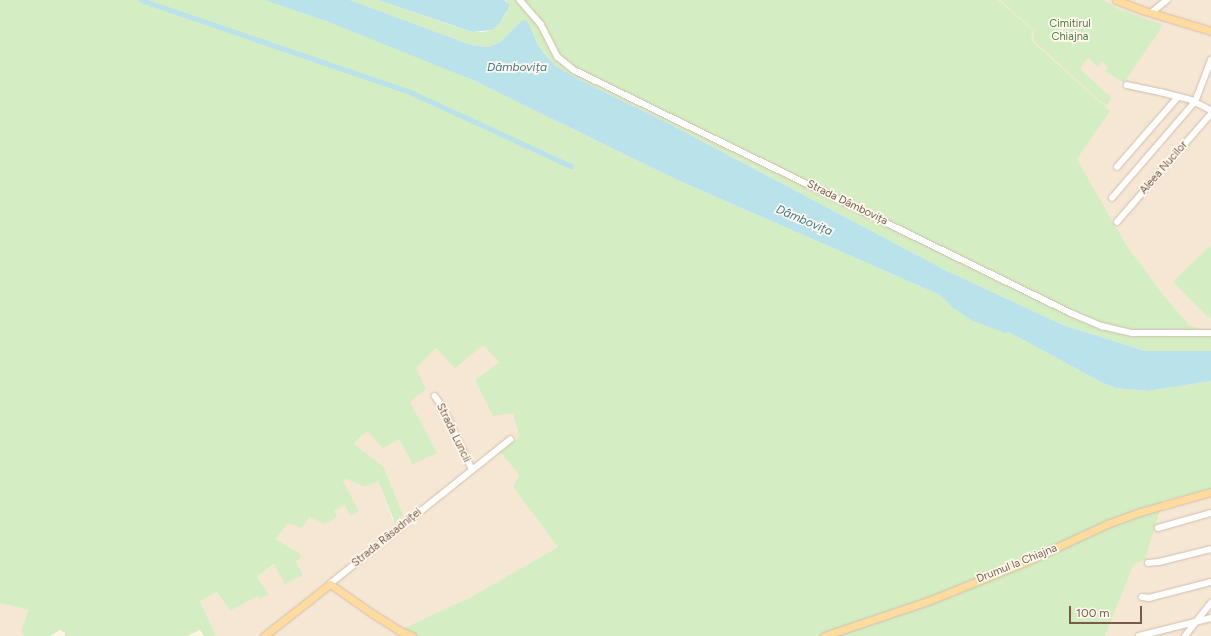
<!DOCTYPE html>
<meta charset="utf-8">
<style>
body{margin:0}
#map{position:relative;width:1211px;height:636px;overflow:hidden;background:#fef5e7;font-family:Figtree,sans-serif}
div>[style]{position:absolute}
.residential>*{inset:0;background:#f6e7d4}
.green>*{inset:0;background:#d4edc3}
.water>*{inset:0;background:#b9e2ea}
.canal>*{height:5px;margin:-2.5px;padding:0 2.5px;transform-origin:2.5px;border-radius:2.5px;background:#b9e2ea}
.river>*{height:9px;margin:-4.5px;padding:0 4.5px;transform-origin:4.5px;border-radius:4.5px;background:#b9e2ea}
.roads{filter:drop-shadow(0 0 1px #d1bdab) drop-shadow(0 0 1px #d1bdab)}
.minor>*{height:5.5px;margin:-2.75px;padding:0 2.75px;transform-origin:2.75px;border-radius:2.75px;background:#fff}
.major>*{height:7px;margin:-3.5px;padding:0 3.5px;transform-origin:3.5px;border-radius:3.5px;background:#ffdc9d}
span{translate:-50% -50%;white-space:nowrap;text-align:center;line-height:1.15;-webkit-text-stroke:3.5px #fff9ef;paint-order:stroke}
.park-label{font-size:11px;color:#4e7b3c}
.street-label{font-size:11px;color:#7a5b48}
.water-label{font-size:12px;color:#3d7b88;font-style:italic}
.scale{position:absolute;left:1069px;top:606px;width:73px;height:18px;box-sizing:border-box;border:2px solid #7a5b48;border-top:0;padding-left:5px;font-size:12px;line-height:14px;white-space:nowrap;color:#7a5b48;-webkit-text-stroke:3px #fff9ef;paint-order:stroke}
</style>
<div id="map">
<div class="residential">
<i style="clip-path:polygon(998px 0,1211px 0,1211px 334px,1189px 325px,1162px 293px,1127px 246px,1077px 159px,1109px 111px,1035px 44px,1031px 37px,1033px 31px)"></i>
<i style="clip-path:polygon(483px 344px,499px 362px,475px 380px,513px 412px,519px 437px,500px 452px,519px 475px,513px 487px,558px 547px,471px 597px,404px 628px,399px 636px,216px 636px,200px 601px,217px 592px,230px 611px,258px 596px,269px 594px,257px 577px,275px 564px,303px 575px,296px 561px,299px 553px,276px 539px,288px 523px,334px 511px,345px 505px,359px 511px,343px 481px,346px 479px,365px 487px,378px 481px,394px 523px,383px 466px,354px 445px,367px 431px,399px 439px,437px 453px,409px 402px,416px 368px,436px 348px)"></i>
<i style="clip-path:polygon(1211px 489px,1211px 636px,1105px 636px,1134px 564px,1145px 560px,1163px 501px)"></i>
<i style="clip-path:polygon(0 603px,28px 610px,21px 631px,24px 636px,0 636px)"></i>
</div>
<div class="green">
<i style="clip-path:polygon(0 0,264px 0,326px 21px,415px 55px,473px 80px,673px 178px,940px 295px,1101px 382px,1116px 388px,1148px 391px,1211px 381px,1211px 489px,1163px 501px,1145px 560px,1134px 564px,1105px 636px,399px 636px,404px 628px,471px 597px,558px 547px,513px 487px,519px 475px,500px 452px,519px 437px,513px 413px,493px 416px,475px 380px,499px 362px,483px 345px,455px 368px,436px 348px,416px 368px,426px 389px,410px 402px,437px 453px,413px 464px,399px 439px,383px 448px,367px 431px,354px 444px,383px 466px,403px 515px,395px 523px,378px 481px,365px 487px,346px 479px,343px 481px,359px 511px,350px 516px,345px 505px,334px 511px,337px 517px,325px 524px,309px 517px,302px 528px,288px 523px,276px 539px,299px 553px,301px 558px,296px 561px,303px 575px,285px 584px,274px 564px,257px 577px,269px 594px,260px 599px,258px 596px,230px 611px,217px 592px,200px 601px,216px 636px,204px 636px,200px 630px,187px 636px,65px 636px,65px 633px,60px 630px,50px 636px,24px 636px,21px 631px,28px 610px,0 603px)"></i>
<i style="clip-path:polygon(350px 0,378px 0,453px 26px,472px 32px,483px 32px,492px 30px,499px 24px,507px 12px,507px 1px,504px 0,998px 0,1034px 31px,1031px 37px,1035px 44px,1110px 111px,1077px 159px,1127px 246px,1162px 293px,1189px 325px,1211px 334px,1211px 351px,1145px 351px,1063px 325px,947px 271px,666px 122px,578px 79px,556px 66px,546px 56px,538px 45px,530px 26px,520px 22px,500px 42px,488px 47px,471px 45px)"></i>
<i style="clip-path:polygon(1000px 0,1104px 0,1116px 8px,1163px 25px,1124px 83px,1105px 71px,1108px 67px,1102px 62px,1098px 67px,1088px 58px,1080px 69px,1112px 98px,1106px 106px,1035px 42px,1033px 37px,1035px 31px)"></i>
<i style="clip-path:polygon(1211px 245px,1211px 320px,1173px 282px)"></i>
</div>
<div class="water">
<i style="clip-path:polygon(264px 0,350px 0,471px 45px,488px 47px,500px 42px,520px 22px,526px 20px,530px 26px,538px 45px,546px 56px,556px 66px,578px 79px,666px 122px,947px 271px,1063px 325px,1145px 351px,1211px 351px,1211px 381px,1148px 391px,1116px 388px,1101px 382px,940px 295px,673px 178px,473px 80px,326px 21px)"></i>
<i style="clip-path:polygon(378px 0,504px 0,509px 4px,507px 11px,499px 24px,492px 30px,472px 32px)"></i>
</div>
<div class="canal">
<i style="left:141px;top:0;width:287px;rotate:18.9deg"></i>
<i style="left:412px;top:93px;width:175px;rotate:24.7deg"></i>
</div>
<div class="river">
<i style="left:944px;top:293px;width:16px;rotate:43deg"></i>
<i style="left:956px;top:304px;width:22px;rotate:34deg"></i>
<i style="left:974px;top:316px;width:33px;rotate:21deg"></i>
</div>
<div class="roads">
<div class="minor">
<i style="left:520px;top:0;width:32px;rotate:49deg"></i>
<i style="left:541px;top:24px;width:37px;rotate:63deg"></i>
<i style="left:558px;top:57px;width:21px;rotate:39deg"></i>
<i style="left:574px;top:70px;width:553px;rotate:26.06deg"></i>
<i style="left:1071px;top:313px;width:34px;rotate:23deg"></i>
<i style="left:1102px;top:326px;width:32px;rotate:13deg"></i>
<i style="left:1133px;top:333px;width:78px"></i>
<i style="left:1151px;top:13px;width:21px;rotate:-39deg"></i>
<i style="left:1127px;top:85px;width:34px;rotate:12deg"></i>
<i style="left:1160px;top:92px;width:32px;rotate:14deg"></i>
<i style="left:1191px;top:100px;width:22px;rotate:27deg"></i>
<i style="left:1117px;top:167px;width:93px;rotate:-48.9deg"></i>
<i style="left:1112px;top:198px;width:127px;rotate:-49.2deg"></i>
<i style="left:1195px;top:102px;width:45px;rotate:-69.1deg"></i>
<i style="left:1117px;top:222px;width:143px;rotate:-49deg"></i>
<i style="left:435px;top:396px;width:14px;rotate:54deg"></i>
<i style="left:443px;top:407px;width:68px;rotate:64.9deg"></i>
<i style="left:1158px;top:528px;width:55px;rotate:-15.8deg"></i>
<i style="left:1148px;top:563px;width:11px;rotate:-5deg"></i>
<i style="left:1159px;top:562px;width:54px;rotate:-14deg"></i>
<i style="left:330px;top:584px;width:231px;rotate:-38.7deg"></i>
<i style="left:1142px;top:597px;width:7px;rotate:8deg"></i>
<i style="left:1149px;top:598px;width:64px;rotate:-14.5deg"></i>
<i style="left:1139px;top:636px;width:74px;rotate:-14deg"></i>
<i style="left:1185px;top:636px;width:42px;rotate:-51.8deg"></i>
</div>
<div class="major">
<i style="left:1116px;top:0;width:28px;rotate:21deg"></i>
<i style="left:1142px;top:10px;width:72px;rotate:16.9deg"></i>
<i style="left:264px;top:636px;width:84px;rotate:-38.2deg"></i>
<i style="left:330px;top:584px;width:52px;rotate:34.9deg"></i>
<i style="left:373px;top:614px;width:32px;rotate:32deg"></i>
<i style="left:400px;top:631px;width:13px;rotate:23deg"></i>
<i style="left:824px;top:636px;width:110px;rotate:-18.6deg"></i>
<i style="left:928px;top:601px;width:102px;rotate:-21.8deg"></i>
<i style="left:1023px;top:563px;width:93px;rotate:-24.9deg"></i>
<i style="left:1107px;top:524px;width:35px;rotate:-20deg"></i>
<i style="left:1140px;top:512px;width:74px;rotate:-15.7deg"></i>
</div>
</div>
<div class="park-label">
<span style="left:1070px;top:31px">Cimitirul<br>Chiajna</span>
</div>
<div class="street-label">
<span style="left:1164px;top:168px;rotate:-49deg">Aleea Nucilor</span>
<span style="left:847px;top:203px;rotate:26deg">Strada Dâmbovița</span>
<span style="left:453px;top:433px;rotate:64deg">Strada Luncii</span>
<span style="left:387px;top:538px;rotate:-39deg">Strada Răsadniței</span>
<span style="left:1017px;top:564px;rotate:-22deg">Drumul la Chiajna</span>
</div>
<div class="water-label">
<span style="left:517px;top:68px">Dâmbovița</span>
<span style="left:804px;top:221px;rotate:23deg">Dâmbovița</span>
</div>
<div class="scale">100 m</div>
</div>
